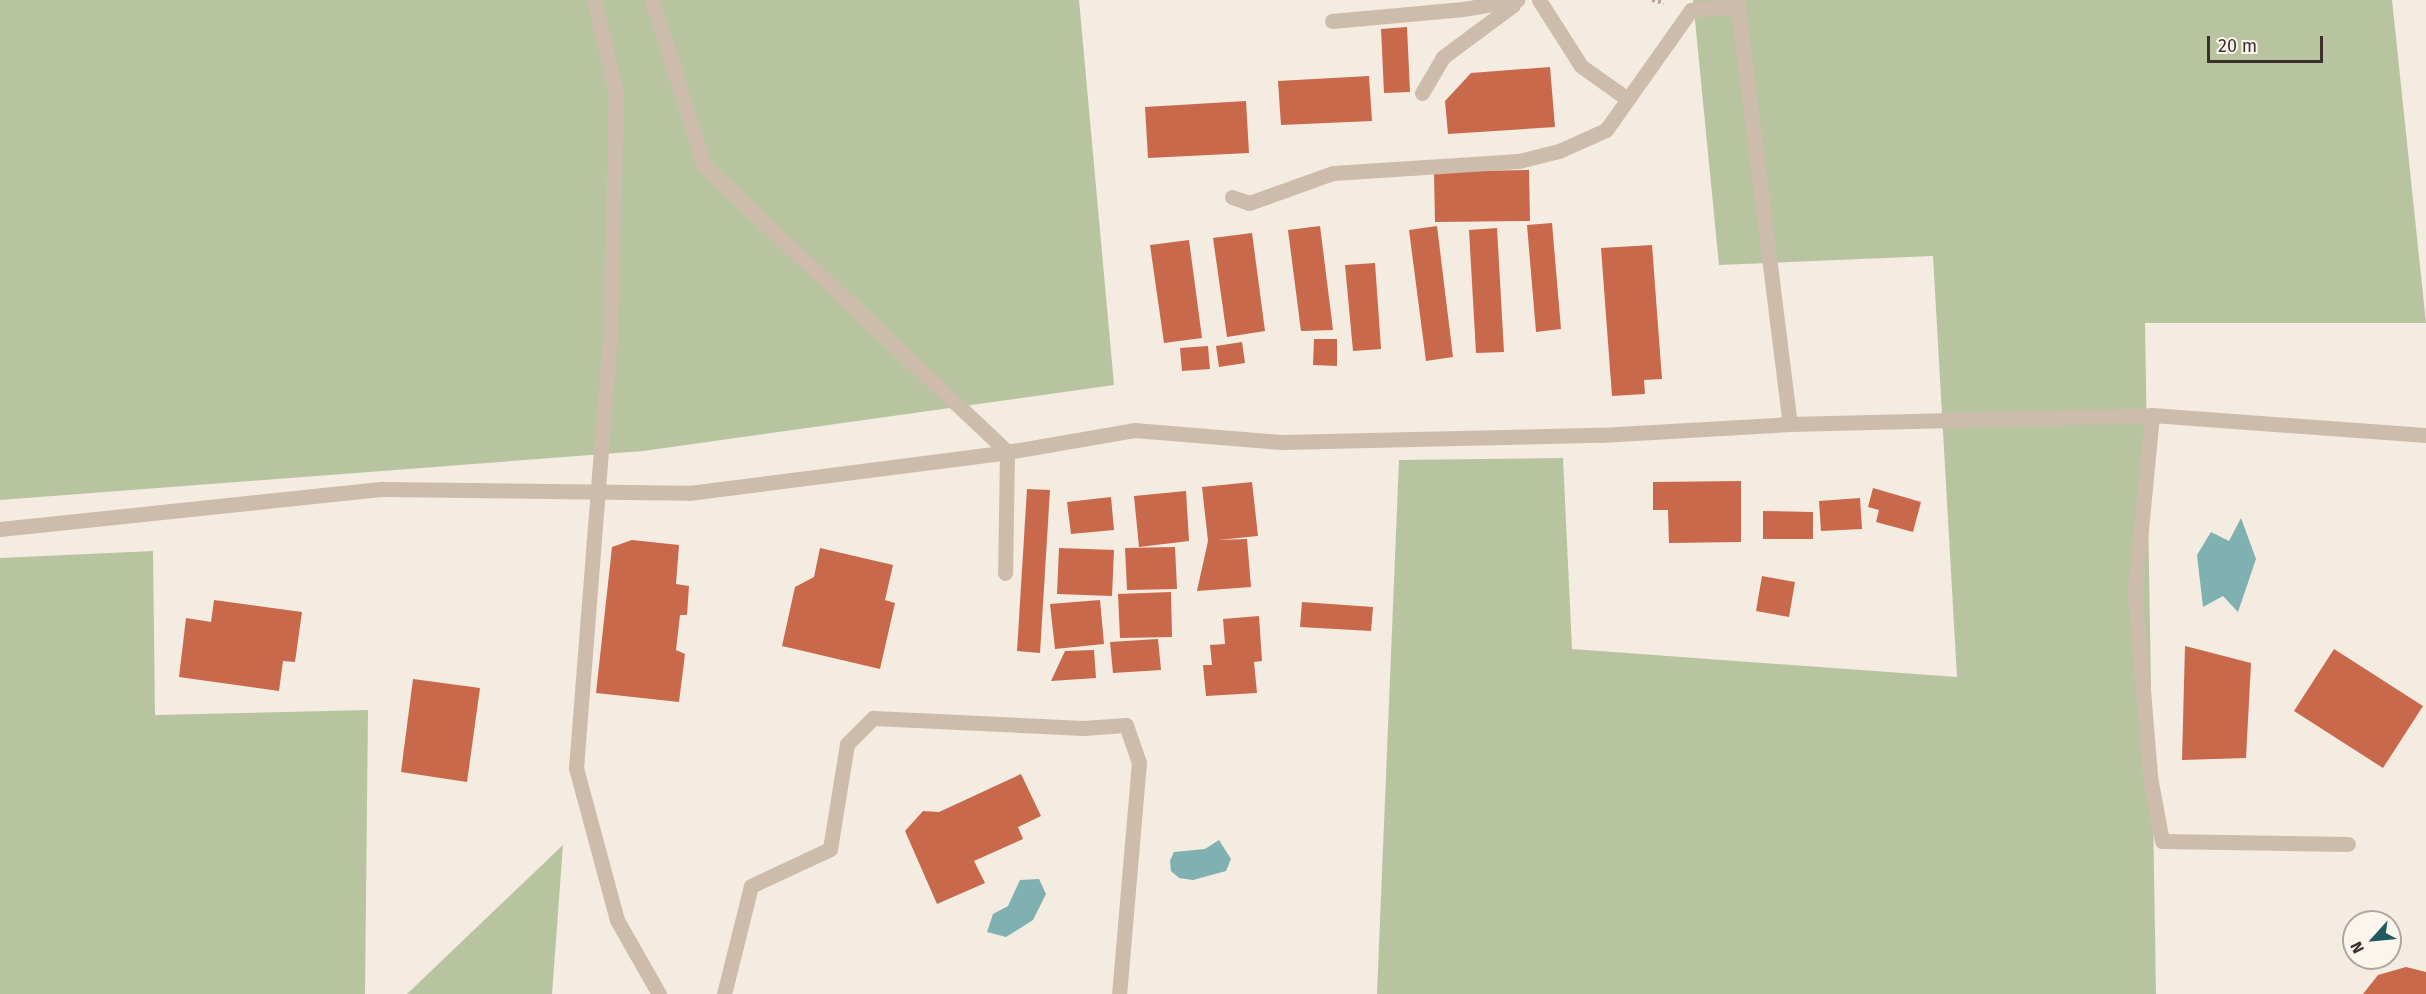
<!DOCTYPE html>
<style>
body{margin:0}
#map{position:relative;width:2426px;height:994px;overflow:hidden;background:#f4ebe1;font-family:"Fira Sans",sans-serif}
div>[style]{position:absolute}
.green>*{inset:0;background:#b8c4a0}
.water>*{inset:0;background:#7fb0b2}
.building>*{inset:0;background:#c8694b}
.path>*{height:4px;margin-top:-2px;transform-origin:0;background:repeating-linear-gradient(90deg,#b9a596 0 3px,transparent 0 6px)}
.minor>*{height:15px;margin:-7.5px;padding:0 7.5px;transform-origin:7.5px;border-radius:7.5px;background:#cdbbac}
span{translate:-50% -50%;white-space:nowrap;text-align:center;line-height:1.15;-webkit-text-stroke:5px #fbf5ee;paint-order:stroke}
.north{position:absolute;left:2342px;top:910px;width:60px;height:60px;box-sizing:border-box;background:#fbf5ee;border:2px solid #aea6a0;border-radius:50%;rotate:243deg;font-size:16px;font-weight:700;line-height:24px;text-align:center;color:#3b302b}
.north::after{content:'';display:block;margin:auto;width:21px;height:27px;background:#1f5a5e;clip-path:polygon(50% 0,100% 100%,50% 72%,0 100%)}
.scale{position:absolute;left:2207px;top:36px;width:116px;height:27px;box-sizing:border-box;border:3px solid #3b302b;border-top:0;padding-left:8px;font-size:18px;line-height:21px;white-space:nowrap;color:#3b302b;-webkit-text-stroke:4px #fbf5ee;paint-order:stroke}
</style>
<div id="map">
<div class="green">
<i style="clip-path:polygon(0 0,1079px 0,1114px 385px,643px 451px,0 500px)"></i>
<i style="clip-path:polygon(1693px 0,2392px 0,2426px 323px,2145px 323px,2156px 994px,1377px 994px,1399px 460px,1563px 458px,1572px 649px,1957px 677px,1933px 256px,1719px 265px)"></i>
<i style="clip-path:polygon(153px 551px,155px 715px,368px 710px,365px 994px,0 994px,0 558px)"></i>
<i style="clip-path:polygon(563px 845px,552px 994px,407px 994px)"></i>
</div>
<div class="water">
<i style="clip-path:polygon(2241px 518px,2256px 559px,2238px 612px,2223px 596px,2203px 607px,2197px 555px,2211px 532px,2229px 541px)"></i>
<i style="clip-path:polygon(1219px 840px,1231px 859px,1226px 871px,1193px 880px,1179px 878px,1171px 871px,1170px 861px,1174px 852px,1205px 849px)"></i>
<i style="clip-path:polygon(1039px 879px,1046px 894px,1033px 920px,1006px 937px,987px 932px,993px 914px,1008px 906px,1020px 880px)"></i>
</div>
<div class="building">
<i style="clip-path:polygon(1407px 27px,1410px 92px,1384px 93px,1381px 29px)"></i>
<i style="clip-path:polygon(1550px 67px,1555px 127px,1448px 134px,1445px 101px,1471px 73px)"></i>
<i style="clip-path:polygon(1369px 76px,1372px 121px,1281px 125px,1278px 81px)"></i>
<i style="clip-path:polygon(1246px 101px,1249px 153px,1148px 158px,1145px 107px)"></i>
<i style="clip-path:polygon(1529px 170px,1530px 221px,1435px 222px,1434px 172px)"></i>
<i style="clip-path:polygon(1552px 223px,1561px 329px,1536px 332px,1527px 225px)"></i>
<i style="clip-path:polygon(1320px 226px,1333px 330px,1301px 331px,1288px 230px)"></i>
<i style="clip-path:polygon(1437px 226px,1453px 357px,1426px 361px,1409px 230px)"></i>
<i style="clip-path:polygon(1497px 228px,1504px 352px,1476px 353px,1469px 230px)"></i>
<i style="clip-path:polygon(1252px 233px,1265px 331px,1227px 337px,1213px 238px)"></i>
<i style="clip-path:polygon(1189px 240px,1202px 338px,1164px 343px,1150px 245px)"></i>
<i style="clip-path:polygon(1652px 245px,1662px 379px,1644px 380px,1645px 394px,1612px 396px,1601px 248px)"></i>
<i style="clip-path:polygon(1375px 263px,1381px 349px,1353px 351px,1345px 265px)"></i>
<i style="clip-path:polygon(1314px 339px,1337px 339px,1337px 366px,1313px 365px)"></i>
<i style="clip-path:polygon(1242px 342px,1245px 363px,1219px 367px,1216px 346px)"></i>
<i style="clip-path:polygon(1208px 346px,1210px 369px,1182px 371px,1180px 348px)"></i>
<i style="clip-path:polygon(1741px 481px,1741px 542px,1669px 543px,1668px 510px,1653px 510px,1653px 482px)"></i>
<i style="clip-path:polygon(1252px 482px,1258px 536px,1218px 540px,1247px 539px,1251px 587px,1197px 591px,1208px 541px,1202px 487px)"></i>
<i style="clip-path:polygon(1873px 488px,1921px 502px,1913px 532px,1876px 522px,1879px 510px,1868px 507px)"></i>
<i style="clip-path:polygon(1027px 489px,1050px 490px,1040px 653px,1017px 651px)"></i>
<i style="clip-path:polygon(1186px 491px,1189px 541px,1139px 547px,1134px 496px)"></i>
<i style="clip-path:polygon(1111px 497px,1114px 530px,1071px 534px,1067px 502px)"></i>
<i style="clip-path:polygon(1860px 498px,1862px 529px,1821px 531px,1819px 501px)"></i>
<i style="clip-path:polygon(1763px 511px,1813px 512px,1813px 539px,1763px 539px)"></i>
<i style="clip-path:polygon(632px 540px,679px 545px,676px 584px,689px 586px,687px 615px,680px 615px,676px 650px,685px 654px,679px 702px,596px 693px,612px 547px)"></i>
<i style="clip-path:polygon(1175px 547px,1177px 589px,1127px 590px,1125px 548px)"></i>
<i style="clip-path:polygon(820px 548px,893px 565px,885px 600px,895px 603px,880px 669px,782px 646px,795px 587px,814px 577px)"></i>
<i style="clip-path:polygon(1059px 548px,1114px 550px,1112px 596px,1057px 594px)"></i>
<i style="clip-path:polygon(1762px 576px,1795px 582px,1789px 617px,1756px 611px)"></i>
<i style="clip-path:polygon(1171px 592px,1172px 637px,1120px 638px,1118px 594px)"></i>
<i style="clip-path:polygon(214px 600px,302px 612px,295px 662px,283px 661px,279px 691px,179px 677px,186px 618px,211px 622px)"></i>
<i style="clip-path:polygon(1100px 600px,1104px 644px,1055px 649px,1050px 604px)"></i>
<i style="clip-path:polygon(1302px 602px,1373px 607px,1371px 631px,1300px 627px)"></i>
<i style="clip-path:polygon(1259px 616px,1262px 661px,1254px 662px,1257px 693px,1206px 696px,1203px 665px,1212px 665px,1210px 645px,1225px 644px,1223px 619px)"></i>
<i style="clip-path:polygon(1158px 639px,1161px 670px,1113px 673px,1110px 642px)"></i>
<i style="clip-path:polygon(2185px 646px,2251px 663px,2246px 758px,2182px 760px)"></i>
<i style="clip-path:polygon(2334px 649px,2423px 706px,2383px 768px,2294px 711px)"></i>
<i style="clip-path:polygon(1094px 650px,1096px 678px,1051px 681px,1065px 651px)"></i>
<i style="clip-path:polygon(413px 679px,480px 688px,467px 782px,401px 772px)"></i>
<i style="clip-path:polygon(1021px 774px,1041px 816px,1018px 827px,1023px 839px,974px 861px,985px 883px,937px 904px,905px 831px,923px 811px,939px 812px)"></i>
<i style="clip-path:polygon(2406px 967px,2426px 972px,2426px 994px,2363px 994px,2378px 975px)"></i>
</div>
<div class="path">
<i style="left:1652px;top:0;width:12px;rotate:14deg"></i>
</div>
<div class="minor">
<i style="left:594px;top:0;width:95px;rotate:76.6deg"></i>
<i style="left:616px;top:92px;width:244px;rotate:91.4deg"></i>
<i style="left:610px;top:336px;width:433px;rotate:94.5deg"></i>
<i style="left:576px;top:768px;width:157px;rotate:74.9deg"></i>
<i style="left:617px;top:920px;width:85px;rotate:60.4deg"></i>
<i style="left:652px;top:0;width:174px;rotate:72.6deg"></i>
<i style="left:704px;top:166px;width:417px;rotate:43.3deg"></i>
<i style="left:1007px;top:452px;width:121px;rotate:90.9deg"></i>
<i style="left:1539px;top:0;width:78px;rotate:57.5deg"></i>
<i style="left:1581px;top:66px;width:55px;rotate:35.4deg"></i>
<i style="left:1737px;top:0;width:427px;rotate:82.9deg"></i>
<i style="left:1790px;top:424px;width:362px;rotate:-1.4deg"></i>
<i style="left:2152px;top:415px;width:275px;rotate:4.2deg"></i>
<i style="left:1332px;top:21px;width:132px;rotate:-5.2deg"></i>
<i style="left:1463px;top:9px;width:55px;rotate:-9.5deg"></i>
<i style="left:1422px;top:93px;width:42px;rotate:-59.7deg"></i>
<i style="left:1443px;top:57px;width:87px;rotate:-36.6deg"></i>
<i style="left:1232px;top:197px;width:18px;rotate:19deg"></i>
<i style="left:1249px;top:203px;width:89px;rotate:-19.7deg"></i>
<i style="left:1333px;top:173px;width:186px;rotate:-3.7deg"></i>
<i style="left:1519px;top:161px;width:41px;rotate:-14deg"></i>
<i style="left:1559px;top:151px;width:51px;rotate:-24.1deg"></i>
<i style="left:1606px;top:130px;width:147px;rotate:-54.7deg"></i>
<i style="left:1691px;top:10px;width:47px;rotate:-4.9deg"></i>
<i style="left:2152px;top:415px;width:179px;rotate:95.5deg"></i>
<i style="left:2135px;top:593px;width:185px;rotate:85.3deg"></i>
<i style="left:2150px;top:777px;width:65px;rotate:79.4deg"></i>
<i style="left:2162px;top:841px;width:186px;rotate:0.9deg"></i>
<i style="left:0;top:529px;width:385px;rotate:-6deg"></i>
<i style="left:383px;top:489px;width:306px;rotate:0.7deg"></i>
<i style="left:689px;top:493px;width:321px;rotate:-7.3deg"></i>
<i style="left:1007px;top:452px;width:129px;rotate:-9.8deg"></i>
<i style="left:1134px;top:430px;width:147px;rotate:4.7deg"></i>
<i style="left:1281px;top:442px;width:319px;rotate:-1.3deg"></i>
<i style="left:1600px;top:435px;width:190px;rotate:-3.3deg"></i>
<i style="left:724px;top:994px;width:111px;rotate:-76deg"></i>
<i style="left:751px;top:886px;width:87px;rotate:-25.1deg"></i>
<i style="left:830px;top:849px;width:106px;rotate:-80.8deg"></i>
<i style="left:847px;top:744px;width:37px;rotate:-45deg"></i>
<i style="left:873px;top:718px;width:210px;rotate:2.7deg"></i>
<i style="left:1083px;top:728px;width:43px;rotate:-4deg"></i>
<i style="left:1126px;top:725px;width:39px;rotate:71deg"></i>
<i style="left:1139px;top:762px;width:233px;rotate:94.9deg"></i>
</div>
<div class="north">N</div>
<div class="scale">20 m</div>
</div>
